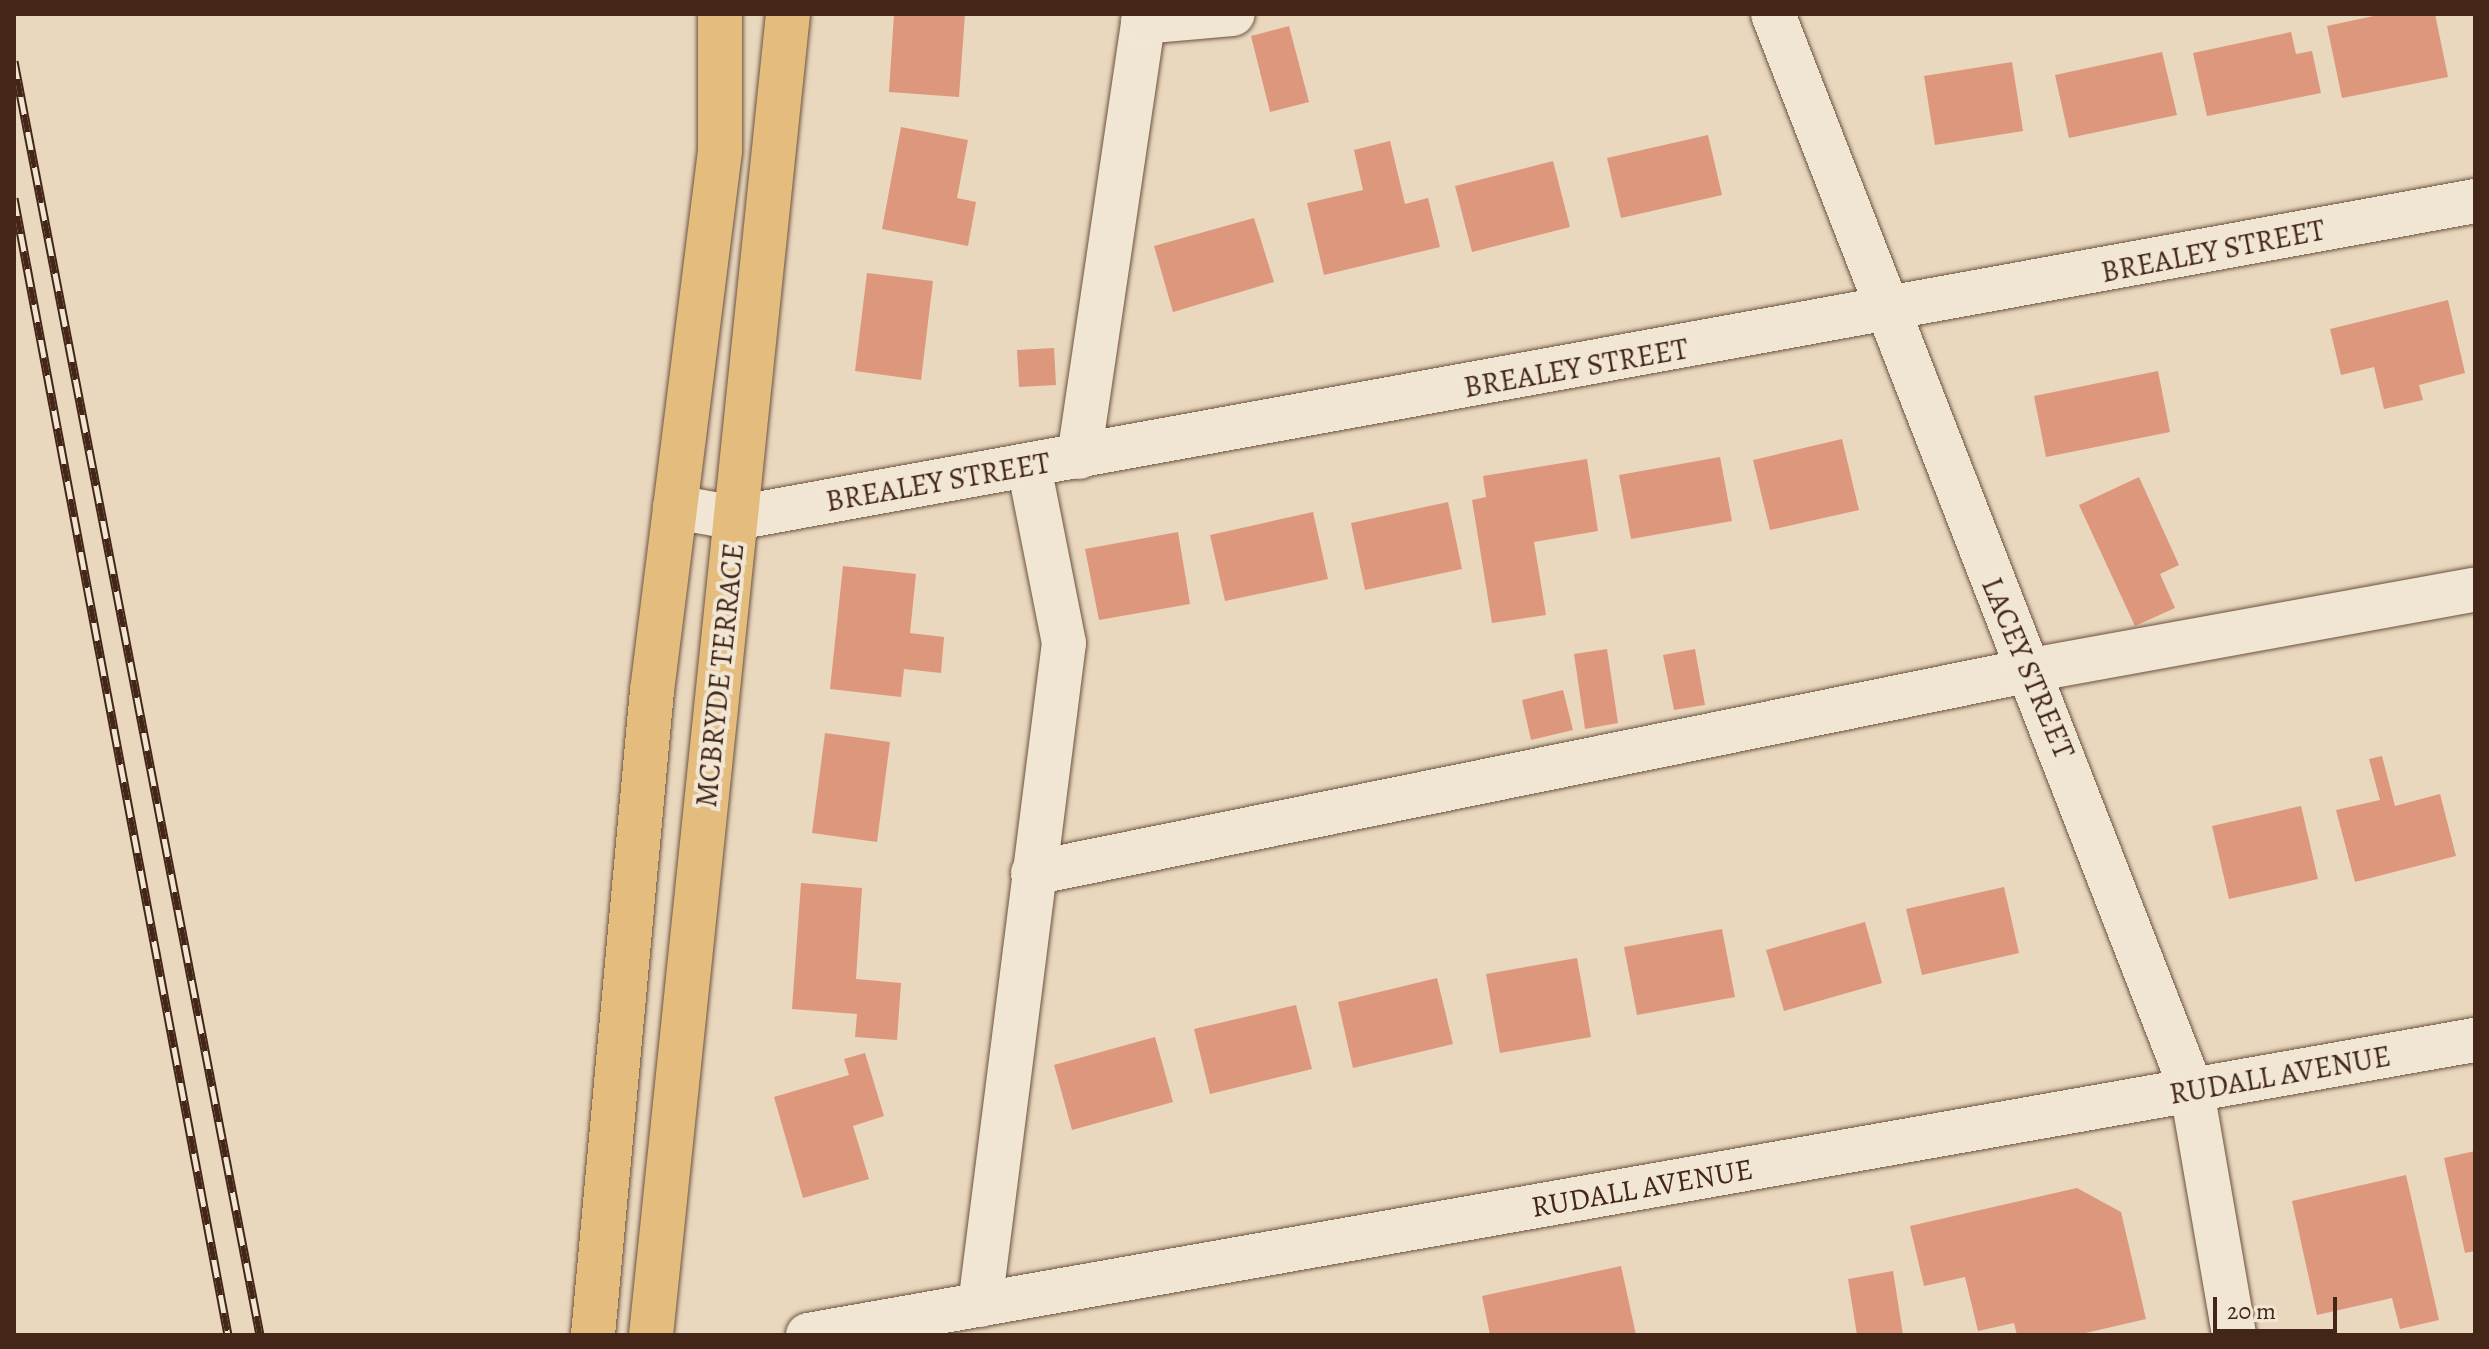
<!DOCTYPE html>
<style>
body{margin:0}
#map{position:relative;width:2489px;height:1349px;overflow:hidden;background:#e9d8bd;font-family:Alegreya,serif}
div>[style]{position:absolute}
.building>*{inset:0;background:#dd977d}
.roads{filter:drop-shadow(0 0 2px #6c5240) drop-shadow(0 0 2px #6c5240)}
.minor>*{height:44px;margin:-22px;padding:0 22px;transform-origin:22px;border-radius:22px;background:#f1e6d4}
.major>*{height:44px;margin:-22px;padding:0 22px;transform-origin:22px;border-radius:22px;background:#e4bc7e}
.rail>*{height:9px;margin-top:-4.5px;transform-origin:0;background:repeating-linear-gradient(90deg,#f1e6d4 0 18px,#432617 0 36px);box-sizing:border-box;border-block:2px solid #432617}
span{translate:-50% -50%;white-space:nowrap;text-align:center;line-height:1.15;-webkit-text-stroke:8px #f1e6d4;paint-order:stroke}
.street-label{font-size:30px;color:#432617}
.frame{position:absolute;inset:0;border:16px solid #432617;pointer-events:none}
.scale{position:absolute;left:2213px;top:1297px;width:124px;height:36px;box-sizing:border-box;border:4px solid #432617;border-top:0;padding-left:10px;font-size:24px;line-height:28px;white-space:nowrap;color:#432617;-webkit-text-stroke:6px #f1e6d4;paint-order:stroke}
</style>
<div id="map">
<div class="building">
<i style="clip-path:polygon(894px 14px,965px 14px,959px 97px,889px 92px)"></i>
<i style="clip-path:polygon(2383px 14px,2435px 14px,2448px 77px,2342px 98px,2327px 26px)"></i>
<i style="clip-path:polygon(1289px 26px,1309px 102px,1270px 112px,1251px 36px)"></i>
<i style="clip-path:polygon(2291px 32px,2296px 54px,2312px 51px,2321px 93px,2207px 116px,2193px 53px)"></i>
<i style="clip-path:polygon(2162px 52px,2177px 115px,2069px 138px,2055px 75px)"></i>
<i style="clip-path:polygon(2012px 62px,2023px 131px,1935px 145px,1924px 76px)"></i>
<i style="clip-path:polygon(901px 127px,968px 140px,957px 198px,976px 202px,968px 246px,882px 229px)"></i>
<i style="clip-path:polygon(1708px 135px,1722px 195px,1621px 218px,1607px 158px)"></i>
<i style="clip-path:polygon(1390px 141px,1405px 204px,1428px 198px,1440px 247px,1324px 275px,1307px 203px,1363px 190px,1354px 150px)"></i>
<i style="clip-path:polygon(1553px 161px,1570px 227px,1472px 252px,1455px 186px)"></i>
<i style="clip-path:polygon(1254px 218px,1274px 282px,1173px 312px,1154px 246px)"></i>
<i style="clip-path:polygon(867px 273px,933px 281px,921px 380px,855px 371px)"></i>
<i style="clip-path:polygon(2448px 300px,2465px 373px,2419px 385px,2423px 400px,2384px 409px,2374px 367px,2341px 375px,2330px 329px)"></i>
<i style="clip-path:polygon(1054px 348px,1056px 385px,1019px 387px,1017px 350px)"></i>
<i style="clip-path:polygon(2158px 371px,2170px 432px,2046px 457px,2034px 396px)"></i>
<i style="clip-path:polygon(1842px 439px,1859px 510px,1770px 530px,1753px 460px)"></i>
<i style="clip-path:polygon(1720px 457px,1732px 521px,1631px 539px,1619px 475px)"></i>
<i style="clip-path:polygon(1587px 459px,1598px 531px,1534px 542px,1546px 615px,1492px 623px,1472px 500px,1486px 497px,1483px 476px)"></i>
<i style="clip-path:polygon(2139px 477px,2179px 565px,2160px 574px,2175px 608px,2135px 626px,2079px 505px)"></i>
<i style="clip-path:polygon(1448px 502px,1462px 569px,1365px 590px,1351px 523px)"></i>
<i style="clip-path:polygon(1313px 512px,1328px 579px,1225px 601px,1210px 535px)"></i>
<i style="clip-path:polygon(1178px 532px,1190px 604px,1099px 620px,1085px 549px)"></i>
<i style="clip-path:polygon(843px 566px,916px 574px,910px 633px,944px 637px,941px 673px,904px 669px,901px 697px,830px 689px)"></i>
<i style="clip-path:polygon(1607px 649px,1618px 723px,1585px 729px,1574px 654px)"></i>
<i style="clip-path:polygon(1695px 649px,1705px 705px,1674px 710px,1663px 655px)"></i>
<i style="clip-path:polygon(1563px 690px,1573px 730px,1531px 740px,1522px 700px)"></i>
<i style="clip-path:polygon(825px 733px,890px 742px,877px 842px,812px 833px)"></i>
<i style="clip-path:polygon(2382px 756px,2395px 806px,2440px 794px,2456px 856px,2355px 882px,2336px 810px,2380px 800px,2369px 759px)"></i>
<i style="clip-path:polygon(2301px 806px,2318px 879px,2229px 899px,2212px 826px)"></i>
<i style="clip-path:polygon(801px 883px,862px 888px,856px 979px,901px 983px,897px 1040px,855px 1037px,857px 1014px,792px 1009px)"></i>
<i style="clip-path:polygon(2004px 887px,2019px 953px,1922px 975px,1906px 909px)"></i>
<i style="clip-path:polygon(1865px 922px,1882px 983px,1784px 1011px,1766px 950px)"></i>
<i style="clip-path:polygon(1722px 929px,1735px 997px,1637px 1015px,1624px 947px)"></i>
<i style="clip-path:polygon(1577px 958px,1591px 1037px,1500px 1053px,1486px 974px)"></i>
<i style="clip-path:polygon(1437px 978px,1453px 1044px,1353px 1068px,1338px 1002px)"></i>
<i style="clip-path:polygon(1296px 1005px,1312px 1069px,1210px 1094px,1194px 1029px)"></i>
<i style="clip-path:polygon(1155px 1037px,1173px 1102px,1072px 1130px,1054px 1065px)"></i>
<i style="clip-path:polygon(865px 1053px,884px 1116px,853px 1126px,869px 1179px,803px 1198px,774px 1097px,849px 1075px,844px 1059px)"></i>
<i style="clip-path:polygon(2475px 1151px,2475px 1251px,2465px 1253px,2444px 1158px)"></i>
<i style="clip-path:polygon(2406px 1175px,2439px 1320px,2400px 1329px,2392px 1298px,2317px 1315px,2292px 1201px)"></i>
<i style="clip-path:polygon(2077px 1188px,2121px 1212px,2146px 1319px,2077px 1335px,2017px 1335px,2014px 1323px,1978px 1331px,1965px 1277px,1924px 1286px,1910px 1226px)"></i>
<i style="clip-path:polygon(1621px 1266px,1636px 1335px,1490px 1335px,1482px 1296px)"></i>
<i style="clip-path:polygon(1893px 1271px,1903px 1335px,1857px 1335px,1848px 1279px)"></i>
</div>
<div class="roads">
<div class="minor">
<i style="left:1773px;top:14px;width:1156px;rotate:68.74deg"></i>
<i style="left:2192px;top:1091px;width:248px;rotate:80.2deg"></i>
<i style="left:1079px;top:457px;width:440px;rotate:-81.6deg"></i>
<i style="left:1143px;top:22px;width:90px;rotate:-5.1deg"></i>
<i style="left:675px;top:507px;width:62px;rotate:10.2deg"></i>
<i style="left:736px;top:518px;width:1768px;rotate:-10.33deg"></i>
<i style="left:1033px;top:873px;width:1013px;rotate:-11.5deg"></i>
<i style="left:2026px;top:671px;width:456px;rotate:-10.3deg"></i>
<i style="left:980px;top:1305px;width:667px;rotate:-82.77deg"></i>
<i style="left:1064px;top:643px;width:180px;rotate:-101.2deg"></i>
<i style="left:808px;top:1335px;width:1693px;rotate:-10.04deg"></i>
</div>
<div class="major">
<i style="left:593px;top:1335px;width:647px;rotate:-84.77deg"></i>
<i style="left:652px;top:691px;width:544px;rotate:-82.82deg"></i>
<i style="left:720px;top:151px;width:137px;rotate:-90deg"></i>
<i style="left:651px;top:1335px;width:1328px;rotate:-84.08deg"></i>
</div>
</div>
<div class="rail">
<i style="left:14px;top:61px;width:1298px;rotate:79.07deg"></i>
<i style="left:14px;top:198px;width:1157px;rotate:79.34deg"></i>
</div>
<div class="street-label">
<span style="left:2213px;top:251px;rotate:-11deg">BREALEY STREET</span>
<span style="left:1576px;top:368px;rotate:-10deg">BREALEY STREET</span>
<span style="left:938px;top:482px;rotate:-10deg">BREALEY STREET</span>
<span style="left:2028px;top:668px;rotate:67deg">LACEY STREET</span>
<span style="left:720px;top:675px;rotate:-84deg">MCBRYDE TERRACE</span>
<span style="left:2280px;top:1075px;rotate:-10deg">RUDALL AVENUE</span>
<span style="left:1642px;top:1188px;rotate:-10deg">RUDALL AVENUE</span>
</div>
<div class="frame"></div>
<div class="scale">20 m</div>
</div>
